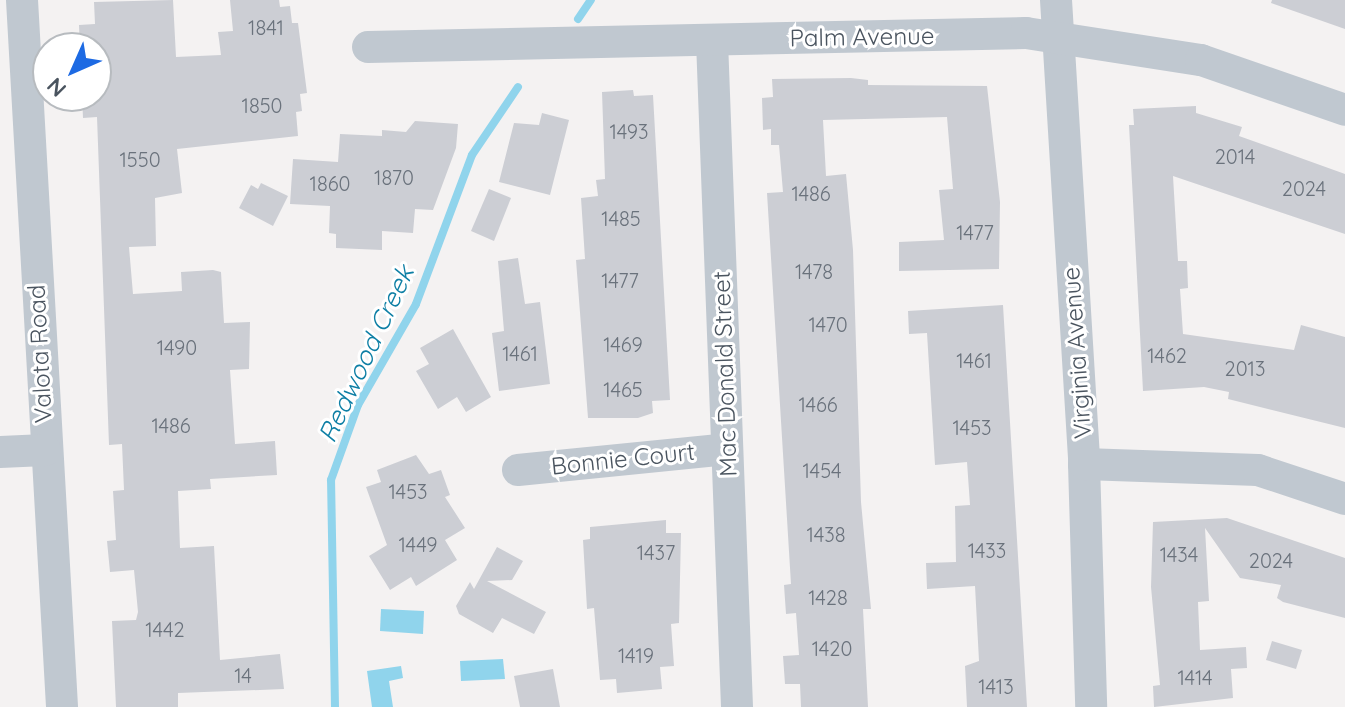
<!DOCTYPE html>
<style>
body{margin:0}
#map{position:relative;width:1345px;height:707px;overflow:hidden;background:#f4f2f2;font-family:Quicksand,sans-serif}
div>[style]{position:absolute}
.water>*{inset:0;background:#90d4ec}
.stream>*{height:8px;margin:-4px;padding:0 4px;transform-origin:4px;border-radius:4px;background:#90d4ec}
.building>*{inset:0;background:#ccced4}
.minor>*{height:32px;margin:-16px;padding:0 16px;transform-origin:16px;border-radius:16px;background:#c0c8d0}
span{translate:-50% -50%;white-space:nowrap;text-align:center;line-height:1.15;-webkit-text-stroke:6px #fff;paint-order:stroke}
.number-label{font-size:20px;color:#6a727c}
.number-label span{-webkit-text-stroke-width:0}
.street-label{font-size:24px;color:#4a545f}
.water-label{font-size:26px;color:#0e7fa5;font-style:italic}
.north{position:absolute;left:32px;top:32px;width:80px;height:80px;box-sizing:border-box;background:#fff;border:2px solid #b7bbbf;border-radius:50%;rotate:225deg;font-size:22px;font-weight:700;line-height:32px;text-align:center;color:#4a545f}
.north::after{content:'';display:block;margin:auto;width:28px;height:36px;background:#1d6ae3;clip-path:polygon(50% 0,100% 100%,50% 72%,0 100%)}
</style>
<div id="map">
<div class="water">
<i style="clip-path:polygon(381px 609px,424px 611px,423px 634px,380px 631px)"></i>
<i style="clip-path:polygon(503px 659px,505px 679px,461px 681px,460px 661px)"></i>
<i style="clip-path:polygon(401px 666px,403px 678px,389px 681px,393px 707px,372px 707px,367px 671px)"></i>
</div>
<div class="stream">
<i style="left:578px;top:19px;width:23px;rotate:-56deg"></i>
<i style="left:335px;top:707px;width:227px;rotate:-91deg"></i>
<i style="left:331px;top:480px;width:80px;rotate:-70.2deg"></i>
<i style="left:358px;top:405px;width:116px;rotate:-60.1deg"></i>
<i style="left:416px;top:304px;width:159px;rotate:-69.4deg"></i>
<i style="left:472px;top:155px;width:82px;rotate:-55.9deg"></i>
</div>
<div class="building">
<i style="clip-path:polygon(173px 0,176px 57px,221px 55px,218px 32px,233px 31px,230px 0,279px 0,280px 7px,290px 6px,292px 23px,298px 23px,307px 93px,300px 94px,302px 111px,296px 112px,298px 136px,177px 149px,182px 193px,155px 198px,156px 246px,129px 247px,133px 294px,182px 291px,181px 272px,213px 270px,221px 272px,224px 323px,250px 322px,249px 369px,230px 370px,235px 444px,275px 441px,277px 475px,210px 479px,211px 489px,178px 491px,180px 548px,214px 546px,220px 660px,280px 654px,284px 689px,178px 693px,178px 707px,116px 707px,112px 621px,136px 620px,138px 612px,134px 570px,110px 572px,107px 541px,116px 540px,113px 491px,124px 490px,122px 444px,109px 445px,97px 117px,83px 118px,82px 96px,96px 96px,96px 48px,80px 48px,79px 25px,95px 24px,94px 2px)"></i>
<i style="clip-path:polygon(1272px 0,1345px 0,1345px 29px,1271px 3px)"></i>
<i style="clip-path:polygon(851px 78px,868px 80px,868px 85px,987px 86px,1000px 202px,999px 269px,899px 271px,899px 242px,944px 240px,939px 190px,953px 189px,947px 117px,823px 120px,826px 176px,846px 174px,853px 250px,861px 502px,871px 609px,863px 609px,868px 707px,801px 707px,800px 684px,785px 684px,783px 656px,799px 655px,796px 613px,786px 614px,784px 585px,791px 584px,767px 193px,783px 192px,779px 145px,771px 145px,771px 129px,763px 130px,762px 98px,773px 97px,772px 79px)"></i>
<i style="clip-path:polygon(633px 90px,634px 96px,653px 95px,670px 400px,652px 401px,653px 413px,638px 418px,588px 418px,576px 260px,585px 259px,581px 198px,598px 196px,596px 180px,605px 179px,602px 92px)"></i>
<i style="clip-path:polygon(1196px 106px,1196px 113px,1242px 127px,1239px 136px,1345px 174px,1345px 234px,1173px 176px,1178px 261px,1187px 261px,1188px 288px,1180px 289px,1183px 334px,1294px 350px,1301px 325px,1345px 337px,1345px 428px,1228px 399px,1229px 392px,1204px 387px,1143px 391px,1129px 125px,1134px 125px,1133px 109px)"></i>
<i style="clip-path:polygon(542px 113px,569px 120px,550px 195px,499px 182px,514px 123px,539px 125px)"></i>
<i style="clip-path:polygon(415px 121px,458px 124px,456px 148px,433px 210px,415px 209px,413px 233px,382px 231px,382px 250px,336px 248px,336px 234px,329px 233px,330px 206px,290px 204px,293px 159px,338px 162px,340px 134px,382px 136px,382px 130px,406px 132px)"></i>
<i style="clip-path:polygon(261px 183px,288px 196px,273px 226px,239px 208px,251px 185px,258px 189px)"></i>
<i style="clip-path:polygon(489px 189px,511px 198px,494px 241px,471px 231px)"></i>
<i style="clip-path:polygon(518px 258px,525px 304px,540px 302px,550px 384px,499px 391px,492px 333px,504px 331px,498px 261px)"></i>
<i style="clip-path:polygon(1003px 305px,1027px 707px,967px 707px,965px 666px,979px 661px,975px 586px,927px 589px,926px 563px,956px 562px,955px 506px,970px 505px,967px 462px,935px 465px,927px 333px,909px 334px,908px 311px)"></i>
<i style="clip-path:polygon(453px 329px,491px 397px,466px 412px,457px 397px,438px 409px,416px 371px,429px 364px,420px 348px)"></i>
<i style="clip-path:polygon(416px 455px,429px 474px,441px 470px,450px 495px,445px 497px,465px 528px,445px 540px,457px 560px,416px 586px,411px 577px,390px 590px,369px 556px,387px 545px,366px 487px,381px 482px,377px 470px)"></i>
<i style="clip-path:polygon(1227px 518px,1345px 558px,1345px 618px,1283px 602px,1277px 598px,1281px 585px,1240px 578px,1205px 528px,1209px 601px,1198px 602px,1200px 650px,1246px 647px,1247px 668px,1231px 669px,1233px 698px,1154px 707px,1153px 686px,1160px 685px,1151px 587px,1153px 522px)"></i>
<i style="clip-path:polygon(666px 520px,666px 533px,681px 533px,679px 623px,671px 624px,674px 666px,660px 667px,662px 689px,617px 693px,616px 679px,600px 680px,594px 608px,587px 609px,583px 540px,590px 539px,590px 527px)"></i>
<i style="clip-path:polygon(497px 547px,523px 561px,512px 580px,487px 581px,546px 612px,534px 634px,502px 618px,493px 633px,459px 614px,456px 606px,470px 582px,474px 589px)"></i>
<i style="clip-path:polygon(1272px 641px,1302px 650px,1296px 669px,1266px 660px)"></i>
<i style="clip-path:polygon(553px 669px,560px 707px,520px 707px,514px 676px)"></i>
</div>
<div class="minor">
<i style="left:22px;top:0;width:708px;rotate:86.76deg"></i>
<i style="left:1056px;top:0;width:465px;rotate:86.5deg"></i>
<i style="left:1084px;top:464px;width:243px;rotate:88.3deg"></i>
<i style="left:712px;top:41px;width:666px;rotate:87.85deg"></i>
<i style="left:368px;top:47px;width:658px;rotate:-1.22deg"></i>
<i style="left:1026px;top:33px;width:177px;rotate:8.8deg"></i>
<i style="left:1201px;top:60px;width:152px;rotate:19.1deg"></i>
<i style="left:0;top:452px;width:45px;rotate:-2.5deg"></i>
<i style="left:1084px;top:464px;width:174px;rotate:2deg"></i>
<i style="left:1258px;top:470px;width:92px;rotate:18.4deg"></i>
<i style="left:518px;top:470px;width:210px;rotate:-5.7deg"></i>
</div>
<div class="number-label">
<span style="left:266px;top:27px">1841</span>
<span style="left:262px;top:105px">1850</span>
<span style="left:629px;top:131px">1493</span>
<span style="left:1235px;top:156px">2014</span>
<span style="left:140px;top:159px">1550</span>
<span style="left:394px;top:177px">1870</span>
<span style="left:330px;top:183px">1860</span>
<span style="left:1304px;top:188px">2024</span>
<span style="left:811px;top:193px">1486</span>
<span style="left:621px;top:218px">1485</span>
<span style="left:975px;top:232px">1477</span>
<span style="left:814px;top:271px">1478</span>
<span style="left:620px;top:280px">1477</span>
<span style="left:828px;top:324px">1470</span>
<span style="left:623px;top:344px">1469</span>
<span style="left:177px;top:347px">1490</span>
<span style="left:520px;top:353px">1461</span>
<span style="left:1167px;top:355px">1462</span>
<span style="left:974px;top:360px">1461</span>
<span style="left:1245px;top:368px">2013</span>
<span style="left:623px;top:389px">1465</span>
<span style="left:818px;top:404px">1466</span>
<span style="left:171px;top:425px">1486</span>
<span style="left:972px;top:427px">1453</span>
<span style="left:822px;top:470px">1454</span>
<span style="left:408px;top:491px">1453</span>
<span style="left:826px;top:534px">1438</span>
<span style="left:418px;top:544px">1449</span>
<span style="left:987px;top:550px">1433</span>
<span style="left:656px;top:552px">1437</span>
<span style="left:1179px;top:554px">1434</span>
<span style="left:1271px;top:560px">2024</span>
<span style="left:828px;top:597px">1428</span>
<span style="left:165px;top:629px">1442</span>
<span style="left:832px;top:648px">1420</span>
<span style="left:636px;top:655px">1419</span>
<span style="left:243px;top:675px">14</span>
<span style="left:1195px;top:677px">1414</span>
<span style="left:996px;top:686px">1413</span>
</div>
<div class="street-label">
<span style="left:862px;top:37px;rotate:-1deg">Palm Avenue</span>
<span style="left:1077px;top:353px;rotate:-94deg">Virginia Avenue</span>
<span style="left:40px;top:354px;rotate:-93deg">Valota Road</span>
<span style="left:725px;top:374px;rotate:-92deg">Mac Donald Street</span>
<span style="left:623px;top:459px;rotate:-6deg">Bonnie Court</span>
</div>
<div class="water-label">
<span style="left:366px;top:354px;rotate:-65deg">Redwood Creek</span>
</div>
<div class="north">N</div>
</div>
